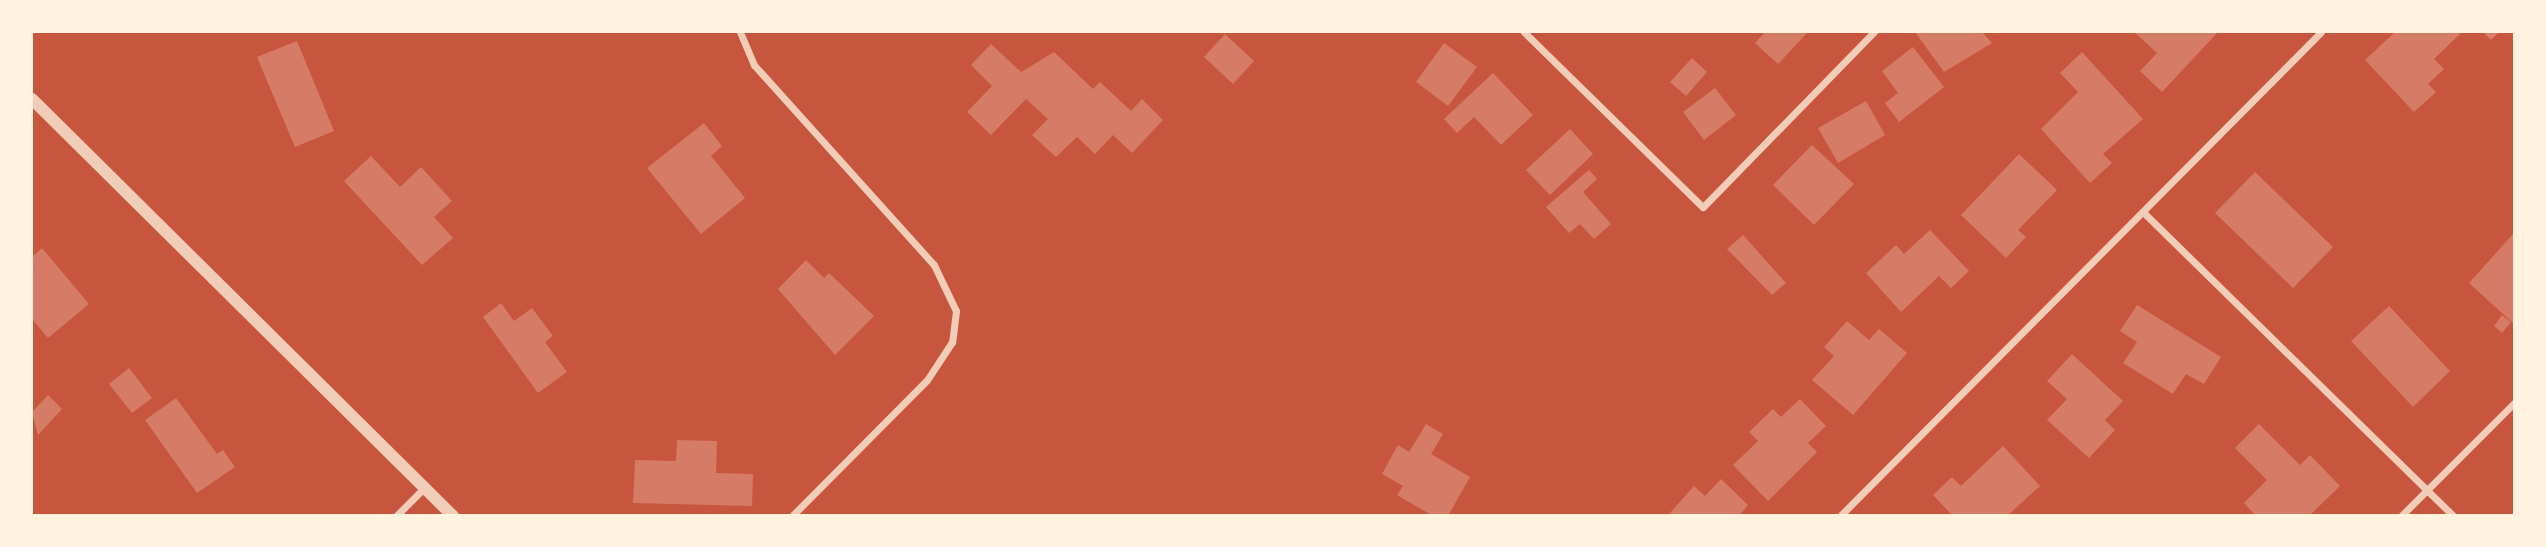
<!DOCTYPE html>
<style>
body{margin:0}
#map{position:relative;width:2546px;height:547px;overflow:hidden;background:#c8553d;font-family:"Work Sans",sans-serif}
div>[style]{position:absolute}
.building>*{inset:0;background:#d67c66}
.minor>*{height:7px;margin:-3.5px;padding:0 3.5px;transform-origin:3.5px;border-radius:3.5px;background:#f1ccb7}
.tertiary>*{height:12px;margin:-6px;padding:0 6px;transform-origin:6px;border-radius:6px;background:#f1ccb7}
span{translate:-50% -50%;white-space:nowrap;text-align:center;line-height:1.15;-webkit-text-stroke:5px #fff3e0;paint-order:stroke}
.frame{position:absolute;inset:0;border:33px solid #fff3e0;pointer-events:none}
</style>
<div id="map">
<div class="building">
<i style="clip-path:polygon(1765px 32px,1808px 32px,1778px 64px,1755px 43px)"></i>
<i style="clip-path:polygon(1915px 32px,1982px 32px,1992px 43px,1944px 72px)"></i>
<i style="clip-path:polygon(2134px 32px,2218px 32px,2162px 92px,2140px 71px,2157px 53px)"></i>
<i style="clip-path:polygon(2395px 32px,2461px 33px,2434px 59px,2444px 69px,2428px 84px,2436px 92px,2414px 112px,2365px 60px)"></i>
<i style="clip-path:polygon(2483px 32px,2499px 32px,2491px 40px)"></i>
<i style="clip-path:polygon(1225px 34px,1254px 61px,1233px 84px,1204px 57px)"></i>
<i style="clip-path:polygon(297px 41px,334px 131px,295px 147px,257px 57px)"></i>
<i style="clip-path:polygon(1444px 43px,1477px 67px,1448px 106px,1416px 82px)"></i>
<i style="clip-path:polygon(991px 44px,1021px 72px,1054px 52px,1093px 89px,1100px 82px,1131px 111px,1142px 99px,1163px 120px,1132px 153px,1113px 135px,1095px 154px,1077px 137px,1056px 157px,1032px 135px,1048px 119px,1026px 99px,991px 135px,967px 112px,992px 86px,971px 65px)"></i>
<i style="clip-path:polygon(1913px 47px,1944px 87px,1899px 122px,1885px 103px,1898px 93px,1882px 71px)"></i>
<i style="clip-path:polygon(2082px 52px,2143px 119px,2103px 154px,2112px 163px,2090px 183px,2041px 129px,2078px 92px,2060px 73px)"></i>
<i style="clip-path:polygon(1692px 58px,1707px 72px,1686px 96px,1670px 82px)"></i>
<i style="clip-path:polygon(1493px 73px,1533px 115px,1501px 145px,1474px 117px,1457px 133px,1444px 119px)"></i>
<i style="clip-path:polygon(1715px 88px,1736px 115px,1704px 140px,1683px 112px)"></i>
<i style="clip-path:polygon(1866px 101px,1885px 135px,1838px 163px,1818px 128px)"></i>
<i style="clip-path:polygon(704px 123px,722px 146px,711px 156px,745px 198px,701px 234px,647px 168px)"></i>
<i style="clip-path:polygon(1570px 129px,1593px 154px,1550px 195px,1526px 170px)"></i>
<i style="clip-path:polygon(1812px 145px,1854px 184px,1814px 225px,1773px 185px)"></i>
<i style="clip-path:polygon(2019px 154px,2057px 190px,2018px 230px,2026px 237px,2006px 258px,1961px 215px)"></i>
<i style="clip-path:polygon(371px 156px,400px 187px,421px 167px,452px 201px,434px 217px,453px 238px,422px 265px,344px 181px)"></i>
<i style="clip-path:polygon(1589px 170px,1597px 179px,1583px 192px,1611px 224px,1594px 239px,1580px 224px,1569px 233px,1546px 207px)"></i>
<i style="clip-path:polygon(2255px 172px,2333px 247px,2293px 288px,2215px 213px)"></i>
<i style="clip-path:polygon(1930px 230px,1969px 271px,1951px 288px,1939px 276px,1901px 312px,1866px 273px,1896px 245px,1904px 254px)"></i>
<i style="clip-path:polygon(2514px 233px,2514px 321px,2513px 323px,2469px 283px)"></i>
<i style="clip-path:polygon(1743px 235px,1786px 283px,1772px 295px,1727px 249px)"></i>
<i style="clip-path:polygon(42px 248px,89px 304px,48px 338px,32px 319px,32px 257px)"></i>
<i style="clip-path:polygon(806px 260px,824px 278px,829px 273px,874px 316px,835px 355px,778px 289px)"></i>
<i style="clip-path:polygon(501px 303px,514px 321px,532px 308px,553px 336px,545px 342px,567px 372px,538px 393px,483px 317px)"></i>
<i style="clip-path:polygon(2137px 305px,2221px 357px,2204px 384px,2186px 374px,2173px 394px,2123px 363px,2137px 342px,2120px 331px)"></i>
<i style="clip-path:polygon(2389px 306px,2450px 371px,2413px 407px,2351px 341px)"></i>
<i style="clip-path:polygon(2502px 315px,2511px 322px,2502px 333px,2494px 326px)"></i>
<i style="clip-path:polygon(1847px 321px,1869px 340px,1879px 329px,1907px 353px,1853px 415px,1812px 380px,1834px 356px,1824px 347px)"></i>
<i style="clip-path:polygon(2072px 354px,2123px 401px,2105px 420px,2115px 430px,2089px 458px,2047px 420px,2067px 399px,2047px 381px)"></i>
<i style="clip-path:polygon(129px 368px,152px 398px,132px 413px,109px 384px)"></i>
<i style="clip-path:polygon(48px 395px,62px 409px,38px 435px,32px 412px)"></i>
<i style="clip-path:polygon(176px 398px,217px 454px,223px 450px,235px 467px,197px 493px,145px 420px)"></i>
<i style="clip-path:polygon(1800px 399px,1826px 426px,1808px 443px,1817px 452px,1768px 501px,1733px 465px,1758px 441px,1749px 432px,1773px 409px,1781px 417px)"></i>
<i style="clip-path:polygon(1426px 424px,1443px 434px,1431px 454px,1470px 477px,1448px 516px,1433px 516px,1397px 495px,1403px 486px,1382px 474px,1398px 445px,1409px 452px)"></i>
<i style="clip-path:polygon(2259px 424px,2300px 465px,2310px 455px,2340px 486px,2309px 516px,2256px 516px,2244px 503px,2267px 480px,2235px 448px)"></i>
<i style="clip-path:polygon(677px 440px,717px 441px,716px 473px,753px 474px,752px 506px,633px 503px,635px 460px,676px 461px)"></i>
<i style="clip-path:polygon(2003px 446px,2040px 486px,2007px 516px,1953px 516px,1933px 495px,1952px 477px,1961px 486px)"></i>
<i style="clip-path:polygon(1721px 479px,1748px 505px,1739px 516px,1669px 514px,1694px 486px,1705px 496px)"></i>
</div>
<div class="minor">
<i style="left:740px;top:32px;width:36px;rotate:67deg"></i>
<i style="left:754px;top:65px;width:269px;rotate:48deg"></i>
<i style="left:934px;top:265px;width:51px;rotate:64.4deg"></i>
<i style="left:956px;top:311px;width:31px;rotate:97deg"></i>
<i style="left:952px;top:342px;width:45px;rotate:123.3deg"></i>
<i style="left:927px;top:380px;width:192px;rotate:134.8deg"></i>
<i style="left:1524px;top:32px;width:250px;rotate:44.4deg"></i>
<i style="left:1703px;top:207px;width:245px;rotate:-45.7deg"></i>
<i style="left:2144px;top:213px;width:433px;rotate:44.4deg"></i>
<i style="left:396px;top:516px;width:41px;rotate:-45deg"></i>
<i style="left:1840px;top:516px;width:682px;rotate:-45.18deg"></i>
<i style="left:2401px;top:516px;width:160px;rotate:-45deg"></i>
</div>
<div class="tertiary">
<i style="left:32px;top:99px;width:593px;rotate:44.73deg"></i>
</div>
<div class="frame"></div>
</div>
